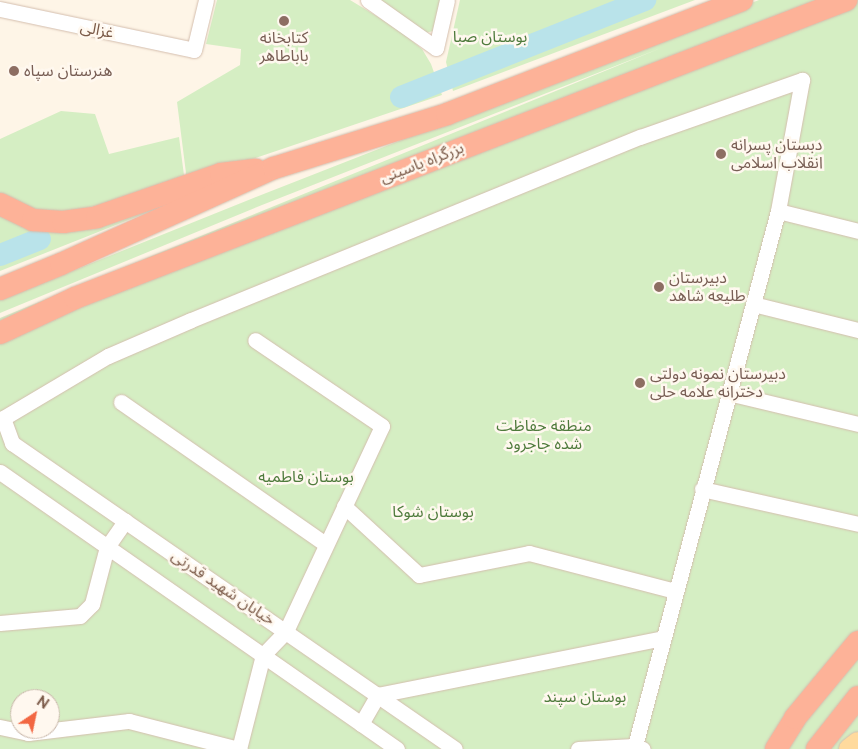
<!DOCTYPE html>
<meta charset="utf-8">
<style>
body{margin:0}
#map{position:relative;width:858px;height:749px;overflow:hidden;background:#fef5e7;font-family:Raleway,"Noto Sans Arabic",sans-serif}
div>[style]{position:absolute}
.green>*{inset:0;background:#d5eec3}
.river>*{height:22px;margin:-11px;padding:0 11px;transform-origin:11px;border-radius:11px;background:#b9e3ea}
.roads{filter:drop-shadow(0 0 1px #d4beae) drop-shadow(0 0 1px #d4beae)}
.minor>*{height:15px;margin:-7.5px;padding:0 7.5px;transform-origin:7.5px;border-radius:7.5px;background:#fff}
.major>*{height:20px;margin:-10px;padding:0 10px;transform-origin:10px;border-radius:10px;background:#ffda9d}
.highway>*{height:22px;margin:-11px;padding:0 11px;transform-origin:11px;border-radius:11px;background:#fdb298}
.dots>*{width:14px;height:14px;translate:-50% -50%;box-sizing:border-box;border:2px solid #fff8ef;border-radius:50%}
span{translate:-50% -50%;white-space:nowrap;text-align:center;line-height:1.15;-webkit-text-stroke:5px #fff8ef;paint-order:stroke}
.street-label{font-size:16px;color:#7b5a48}
.park-label{font-size:16px;color:#4f7b3c}
.education-label{font-size:16px;color:#785e54}
.left{translate:0 -50%;text-align:left}
.north{position:absolute;left:10px;top:689px;width:50px;height:50px;box-sizing:border-box;background:#fff8ef;border:1px solid #cab9ac;border-radius:50%;rotate:34deg;font-size:14px;font-weight:700;line-height:20px;text-align:center;color:#7b5a48}
.north::after{content:'';display:block;margin:auto;width:18px;height:22px;background:#f26742;clip-path:polygon(50% 0,100% 100%,50% 72%,0 100%)}
</style>
<div id="map">
<div class="green">
<i style="clip-path:polygon(217px 0,350px 0,398px 29px,422px 49px,431px 64px,442px 95px,187px 181px,177px 102px,240px 65px,241px 49px,206px 44px)"></i>
<i style="clip-path:polygon(381px 0,441px 0,433px 31px,418px 35px,398px 13px)"></i>
<i style="clip-path:polygon(460px 0,695px 0,453px 91px,446px 62px)"></i>
<i style="clip-path:polygon(evenodd,759px 0,858px 0,858px 749px,0 749px,0 318px,661px 48px,262px 205px,0 313px,0 300px,256px 197px,759px 0,20px 699px,50px 699px,50px 729px,20px 729px,20px 699px)"></i>
<i style="clip-path:polygon(61px 111px,95px 114px,109px 154px,179px 137px,185px 183px,51px 217px,0 201px,0 139px)"></i>
<i style="clip-path:polygon(223px 180px,136px 217px,0 271px,0 212px,37px 225px)"></i>
</div>
<div class="river">
<i style="left:401px;top:97px;width:263px;rotate:-21.7deg"></i>
<i style="left:0;top:255px;width:43px;rotate:-21.8deg"></i>
</div>
<div class="roads">
<div class="minor">
<i style="left:368px;top:0;width:83px;rotate:35.2deg"></i>
<i style="left:436px;top:48px;width:49px;rotate:-77.1deg"></i>
<i style="left:0;top:9px;width:198px;rotate:11.9deg"></i>
<i style="left:194px;top:50px;width:51px;rotate:-76.5deg"></i>
<i style="left:778px;top:211px;width:82px;rotate:14deg"></i>
<i style="left:753px;top:304px;width:108px;rotate:13.9deg"></i>
<i style="left:728px;top:393px;width:134px;rotate:13.4deg"></i>
<i style="left:121px;top:402px;width:249px;rotate:34.8deg"></i>
<i style="left:3px;top:418px;width:27px;rotate:70deg"></i>
<i style="left:12px;top:443px;width:538px;rotate:34.63deg"></i>
<i style="left:0;top:420px;width:126px;rotate:-30.7deg"></i>
<i style="left:108px;top:356px;width:90px;rotate:-23.4deg"></i>
<i style="left:191px;top:320px;width:485px;rotate:-22.2deg"></i>
<i style="left:640px;top:137px;width:172px;rotate:-19.4deg"></i>
<i style="left:802px;top:80px;width:133px;rotate:100.4deg"></i>
<i style="left:778px;top:211px;width:557px;rotate:104.98deg"></i>
<i style="left:0;top:472px;width:484px;rotate:34.9deg"></i>
<i style="left:702px;top:489px;width:160px;rotate:12.6deg"></i>
<i style="left:344px;top:506px;width:102px;rotate:42.6deg"></i>
<i style="left:419px;top:575px;width:112px;rotate:-11.3deg"></i>
<i style="left:529px;top:553px;width:151px;rotate:14.6deg"></i>
<i style="left:0;top:623px;width:80px;rotate:-5deg"></i>
<i style="left:80px;top:616px;width:17px;rotate:-45deg"></i>
<i style="left:92px;top:604px;width:59px;rotate:-75.3deg"></i>
<i style="left:107px;top:547px;width:32px;rotate:-55deg"></i>
<i style="left:361px;top:724px;width:34px;rotate:-60deg"></i>
<i style="left:378px;top:695px;width:291px;rotate:-11.3deg"></i>
<i style="left:0;top:727px;width:29px;rotate:12deg"></i>
<i style="left:28px;top:733px;width:102px;rotate:-6.8deg"></i>
<i style="left:129px;top:721px;width:114px;rotate:14.3deg"></i>
<i style="left:239px;top:749px;width:97px;rotate:-75.7deg"></i>
<i style="left:263px;top:655px;width:33px;rotate:-46deg"></i>
<i style="left:286px;top:631px;width:226px;rotate:-64.9deg"></i>
<i style="left:382px;top:426px;width:153px;rotate:-145.9deg"></i>
<i style="left:578px;top:749px;width:56px;rotate:-3.1deg"></i>
<i style="left:634px;top:746px;width:9px;rotate:18deg"></i>
</div>
<div class="major">
<i style="left:849px;top:749px;width:11px;rotate:-38deg"></i>
</div>
<div class="highway">
<i style="left:0;top:204px;width:37px;rotate:26deg"></i>
<i style="left:33px;top:220px;width:30px;rotate:4deg"></i>
<i style="left:63px;top:222px;width:34px;rotate:-8deg"></i>
<i style="left:97px;top:217px;width:131px;rotate:-19.1deg"></i>
<i style="left:221px;top:174px;width:35px;rotate:-7deg"></i>
<i style="left:0;top:289px;width:66px;rotate:-22.3deg"></i>
<i style="left:61px;top:264px;width:234px;rotate:-24.3deg"></i>
<i style="left:274px;top:168px;width:181px;rotate:-17.3deg"></i>
<i style="left:447px;top:114px;width:316px;rotate:-21.1deg"></i>
<i style="left:0;top:333px;width:83px;rotate:-25deg"></i>
<i style="left:75px;top:298px;width:827px;rotate:-21.13deg"></i>
<i style="left:776px;top:749px;width:36px;rotate:-58deg"></i>
<i style="left:795px;top:718px;width:99px;rotate:-50.3deg"></i>
<i style="left:817px;top:749px;width:66px;rotate:-51.7deg"></i>
</div>
</div>
<div class="dots">
<i style="left:284px;top:21px;background:#8d6e63"></i>
<i style="left:14px;top:71px;background:#8d6e63"></i>
<i style="left:721px;top:154px;background:#8d6e63"></i>
<i style="left:659px;top:287px;background:#8d6e63"></i>
<i style="left:640px;top:383px;background:#8d6e63"></i>
</div>
<div class="street-label">
<span style="left:97px;top:30px;rotate:12deg">غزالی</span>
<span style="left:422px;top:163px;rotate:-21deg">بزرگراه یاسینی</span>
<span style="left:223px;top:588px;rotate:34deg">خیابان شهید قدرتی</span>
</div>
<div class="park-label">
<span style="left:490px;top:37px">بوستان صبا</span>
<span style="left:544px;top:435px">منطقه حفاظت<br>شده جاجرود</span>
<span style="left:306px;top:477px">بوستان فاطمیه</span>
<span style="left:433px;top:512px">بوستان شوکا</span>
<span style="left:585px;top:697px">بوستان سپند</span>
</div>
<div class="education-label">
<span style="left:284px;top:47px">کتابخانه<br>باباطاهر</span>
<span class="left" style="left:24px;top:71px">هنرستان سپاه</span>
<span class="left" style="left:731px;top:154px">دبستان پسرانه<br>انقلاب اسلامی</span>
<span class="left" style="left:669px;top:287px">دبیرستان<br>طلیعه شاهد</span>
<span class="left" style="left:650px;top:383px">دبیرستان نمونه دولتی<br>دخترانه علامه حلی</span>
</div>
<div class="north">N</div>
</div>
